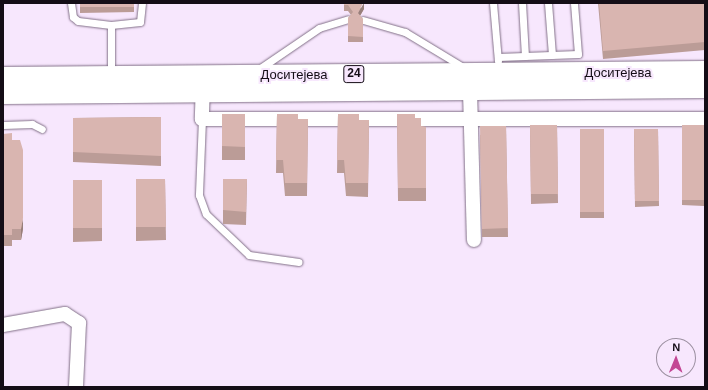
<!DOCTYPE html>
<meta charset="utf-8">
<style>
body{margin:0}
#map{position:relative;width:708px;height:390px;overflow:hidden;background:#f7e7fd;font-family:Arial,sans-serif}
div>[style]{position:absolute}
.roads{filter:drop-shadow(0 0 1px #827088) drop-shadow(0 0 1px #827088)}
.service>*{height:7px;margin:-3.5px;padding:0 3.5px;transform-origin:3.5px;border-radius:3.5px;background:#fff}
.minor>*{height:14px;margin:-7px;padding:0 7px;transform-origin:7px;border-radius:7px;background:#fff}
.primary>*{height:21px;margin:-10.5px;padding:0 10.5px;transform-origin:10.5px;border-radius:10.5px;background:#fff}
.wall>*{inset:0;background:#bb9c97}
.shaded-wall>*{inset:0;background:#987f7b}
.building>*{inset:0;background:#d9b5b0}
span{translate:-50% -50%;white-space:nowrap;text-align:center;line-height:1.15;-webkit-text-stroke:4px #f7e7fd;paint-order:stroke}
.shield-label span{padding:1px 3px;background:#f7e7fd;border:1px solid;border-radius:3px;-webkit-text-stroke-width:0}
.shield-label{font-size:12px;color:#140d16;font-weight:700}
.street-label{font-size:13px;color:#140d16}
.frame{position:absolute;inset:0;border:4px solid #140d16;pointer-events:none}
.north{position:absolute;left:656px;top:338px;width:40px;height:40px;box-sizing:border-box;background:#f7e7fd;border:1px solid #9c90a1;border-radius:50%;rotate:1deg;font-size:11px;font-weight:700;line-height:16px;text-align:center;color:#140d16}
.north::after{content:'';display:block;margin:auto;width:14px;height:18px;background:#c34694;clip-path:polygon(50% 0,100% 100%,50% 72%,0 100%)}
</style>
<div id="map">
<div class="roads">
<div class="service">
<i style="left:71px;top:3px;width:14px;rotate:82deg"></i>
<i style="left:73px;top:17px;width:6px;rotate:39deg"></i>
<i style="left:78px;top:21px;width:33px;rotate:7deg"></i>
<i style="left:111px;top:25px;width:29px;rotate:-6deg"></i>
<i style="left:140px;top:22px;width:19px;rotate:-84deg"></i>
<i style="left:493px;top:3px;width:58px;rotate:85.1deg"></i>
<i style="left:522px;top:3px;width:53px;rotate:86.8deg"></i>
<i style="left:548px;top:3px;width:52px;rotate:85.6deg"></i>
<i style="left:363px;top:20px;width:44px;rotate:15.9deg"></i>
<i style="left:405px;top:32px;width:68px;rotate:31.1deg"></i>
<i style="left:111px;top:25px;width:50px;rotate:90deg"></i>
<i style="left:498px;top:57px;width:80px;rotate:-2.1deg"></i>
<i style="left:578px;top:54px;width:51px;rotate:-94.5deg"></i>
<i style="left:259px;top:69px;width:73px;rotate:-34.3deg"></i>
<i style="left:319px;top:28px;width:30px;rotate:-17deg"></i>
<i style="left:202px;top:119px;width:76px;rotate:92.3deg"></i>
<i style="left:199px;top:195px;width:20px;rotate:70deg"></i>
<i style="left:206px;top:214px;width:59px;rotate:43.6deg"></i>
<i style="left:249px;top:255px;width:50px;rotate:8deg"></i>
<i style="left:3px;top:125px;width:29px;rotate:-2deg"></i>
<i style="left:32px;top:124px;width:11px;rotate:27deg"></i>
</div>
<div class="minor">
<i style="left:203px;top:84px;width:35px;rotate:92deg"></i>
<i style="left:202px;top:119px;width:503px"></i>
<i style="left:470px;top:90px;width:150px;rotate:88.5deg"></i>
<i style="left:3px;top:325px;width:63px;rotate:-10.1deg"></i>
<i style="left:65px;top:314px;width:17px;rotate:33deg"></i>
<i style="left:79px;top:323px;width:64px;rotate:92.7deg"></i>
</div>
<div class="primary">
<i style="left:3px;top:77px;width:702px;rotate:-0.49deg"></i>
<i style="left:3px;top:93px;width:702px;rotate:-0.49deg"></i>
</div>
</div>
<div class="wall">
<i style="clip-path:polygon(80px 3px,134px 3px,134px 12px,80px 13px)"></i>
<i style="clip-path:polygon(344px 3px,364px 9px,360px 16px,363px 19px,363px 42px,348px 42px,348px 18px,351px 15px,348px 11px,344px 11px)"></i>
<i style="clip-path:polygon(598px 3px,705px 3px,705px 50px,603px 59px)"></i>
<i style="clip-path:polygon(222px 114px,245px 114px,245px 160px,222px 160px)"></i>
<i style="clip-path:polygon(277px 114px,298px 119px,308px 119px,307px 196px,285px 196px,283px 173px,276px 173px)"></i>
<i style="clip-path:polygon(338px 114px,359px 120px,369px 120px,368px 197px,346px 196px,344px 173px,337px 173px)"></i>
<i style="clip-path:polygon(397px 114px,415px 118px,421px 126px,426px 127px,426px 201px,398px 201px)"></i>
<i style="clip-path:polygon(161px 117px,161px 166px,73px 162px,73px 118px)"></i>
<i style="clip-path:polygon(530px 125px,557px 125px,558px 203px,531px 204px)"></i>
<i style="clip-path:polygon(682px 125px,704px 125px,704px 206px,682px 205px)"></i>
<i style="clip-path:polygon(506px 126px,508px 237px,482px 237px,480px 135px)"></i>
<i style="clip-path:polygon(580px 129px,604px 129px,604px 218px,580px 218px)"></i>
<i style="clip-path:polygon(634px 129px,658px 129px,659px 206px,635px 207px)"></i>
<i style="clip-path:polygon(3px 134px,12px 140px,23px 229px,21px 240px,12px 240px,12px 246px,3px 246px)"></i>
<i style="clip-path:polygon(136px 179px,165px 179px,166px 240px,136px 241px)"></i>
<i style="clip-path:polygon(223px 179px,247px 179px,246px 225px,223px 224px)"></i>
<i style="clip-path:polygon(73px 180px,102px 180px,102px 241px,73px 242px)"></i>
</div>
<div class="shaded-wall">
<i style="clip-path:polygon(364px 3px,364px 9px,358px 19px,358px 13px)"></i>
<i style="clip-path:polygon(23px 218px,23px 229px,21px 240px,21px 229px)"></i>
</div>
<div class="building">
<i style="clip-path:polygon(80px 3px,134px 3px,134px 7px,80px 7px)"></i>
<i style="clip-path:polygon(344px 3px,363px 3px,358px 13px,363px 19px,363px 37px,348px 36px,348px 18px,353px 12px,348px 5px,344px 5px)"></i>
<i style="clip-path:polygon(599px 3px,705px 3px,705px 42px,603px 51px)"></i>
<i style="clip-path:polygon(222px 114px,245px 114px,245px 147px,222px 146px)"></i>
<i style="clip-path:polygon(277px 114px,298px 114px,298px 119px,308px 119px,307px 183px,285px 183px,283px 160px,276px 160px)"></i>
<i style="clip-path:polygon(338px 114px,359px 114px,359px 120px,369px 120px,368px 183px,346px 183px,344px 160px,337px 160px)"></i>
<i style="clip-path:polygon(397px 114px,415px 114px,415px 118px,421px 118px,421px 126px,426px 127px,426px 188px,398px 188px)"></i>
<i style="clip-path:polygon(161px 117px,161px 156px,73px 152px,73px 118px)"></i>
<i style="clip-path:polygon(530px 125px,557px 125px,558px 194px,531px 194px)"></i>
<i style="clip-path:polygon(682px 125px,704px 125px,704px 200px,682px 200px)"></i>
<i style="clip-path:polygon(480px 126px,506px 126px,508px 228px,482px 229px)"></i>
<i style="clip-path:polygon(580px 129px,604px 129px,604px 212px,580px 212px)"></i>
<i style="clip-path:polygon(634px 129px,658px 129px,659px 201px,635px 201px)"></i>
<i style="clip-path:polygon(12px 133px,12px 140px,20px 140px,23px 150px,23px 218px,21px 229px,12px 229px,12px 235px,3px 235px,3px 134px)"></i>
<i style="clip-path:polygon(136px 179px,165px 179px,166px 227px,136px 227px)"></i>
<i style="clip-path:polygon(223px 179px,247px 179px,246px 212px,223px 210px)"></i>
<i style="clip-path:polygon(73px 180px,102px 180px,102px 228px,73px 228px)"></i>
</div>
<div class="shield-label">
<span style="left:354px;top:74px">24</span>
</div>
<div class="street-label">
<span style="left:618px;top:73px">Доситејева</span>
<span style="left:294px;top:75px">Доситејева</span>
</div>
<div class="frame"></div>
<div class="north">N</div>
</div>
